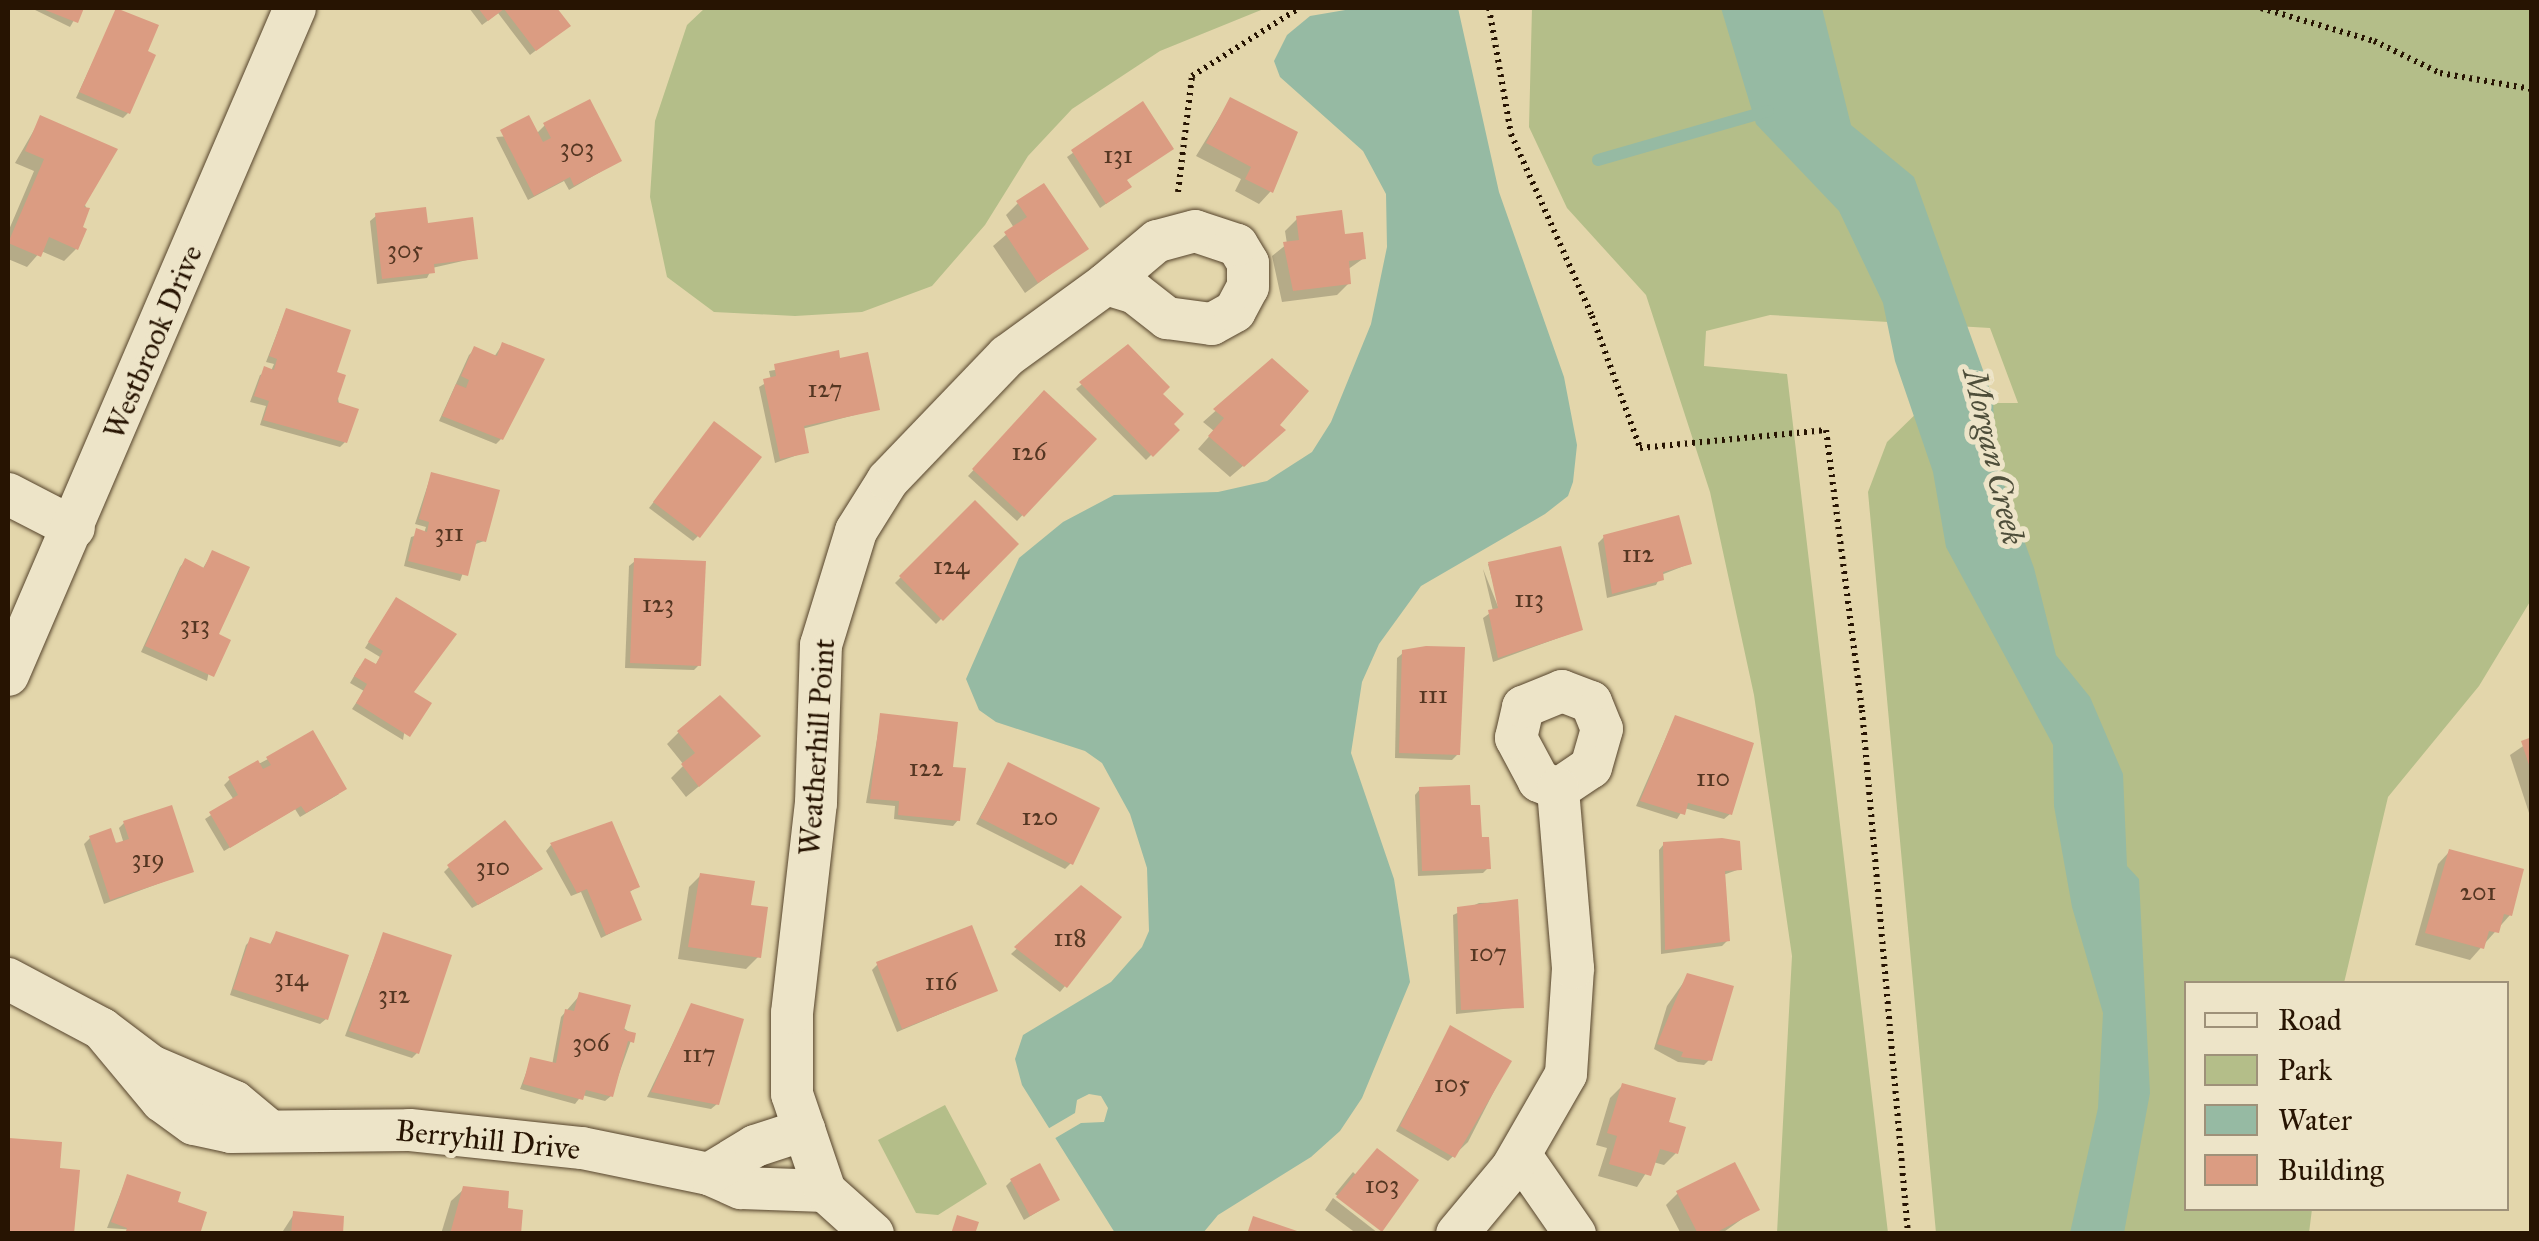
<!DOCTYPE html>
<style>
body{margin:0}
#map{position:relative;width:2539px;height:1241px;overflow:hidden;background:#e3d6ab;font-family:"IM FELL Great Primer",serif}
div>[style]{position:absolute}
.green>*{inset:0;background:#b4be89}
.water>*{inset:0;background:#96baa3}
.pier>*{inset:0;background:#e3d6ab}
.shadow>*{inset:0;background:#0003}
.stream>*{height:12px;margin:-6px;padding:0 6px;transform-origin:6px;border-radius:6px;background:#96baa3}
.building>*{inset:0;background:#db9c82}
.path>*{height:6px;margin-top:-3px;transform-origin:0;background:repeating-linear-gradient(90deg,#271402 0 2.5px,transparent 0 7.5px)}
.roads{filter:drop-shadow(0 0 2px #56442c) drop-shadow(0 0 2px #56442c)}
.street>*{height:42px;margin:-21px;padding:0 21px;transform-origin:21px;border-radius:21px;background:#ede4c8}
span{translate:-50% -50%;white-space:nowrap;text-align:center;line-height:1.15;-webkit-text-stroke:10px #ede4c8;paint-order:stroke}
.number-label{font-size:25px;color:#543622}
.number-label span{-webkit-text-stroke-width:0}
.street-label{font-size:30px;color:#271402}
.water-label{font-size:32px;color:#4e4e3a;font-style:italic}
.frame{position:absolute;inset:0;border:10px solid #271402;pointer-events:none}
.legend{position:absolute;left:2184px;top:981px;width:325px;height:230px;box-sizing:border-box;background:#ede4c8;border:2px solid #9e9179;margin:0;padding:12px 18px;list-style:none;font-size:30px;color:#271402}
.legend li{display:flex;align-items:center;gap:20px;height:50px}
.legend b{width:50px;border:2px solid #9e9179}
</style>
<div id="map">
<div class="green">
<i style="clip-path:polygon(705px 8px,1266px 8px,1160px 51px,1072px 109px,1028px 156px,985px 225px,932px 286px,862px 312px,795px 316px,714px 312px,667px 277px,650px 197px,655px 121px,687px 25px)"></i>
<i style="clip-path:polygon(1532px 8px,2531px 8px,2531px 600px,2479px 686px,2388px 797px,2344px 983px,2186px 984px,2186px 1208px,2312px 1209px,2309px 1233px,1936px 1233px,1868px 492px,1887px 442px,1927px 403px,2018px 403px,1990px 328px,1770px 315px,1706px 331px,1704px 366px,1787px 374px,1888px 1233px,1777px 1233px,1792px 956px,1754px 695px,1710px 492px,1646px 295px,1567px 208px,1529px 127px)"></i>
<i style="clip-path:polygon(945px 1105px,987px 1184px,938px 1215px,916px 1213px,878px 1140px)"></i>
</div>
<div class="water">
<i style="clip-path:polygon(1357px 8px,1458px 8px,1499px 192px,1564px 377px,1577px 445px,1573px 482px,1568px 496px,1545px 514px,1421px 586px,1379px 644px,1362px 682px,1351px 753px,1394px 879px,1410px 982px,1362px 1098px,1340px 1131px,1311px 1157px,1218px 1215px,1203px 1233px,1115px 1233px,1022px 1085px,1015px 1059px,1023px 1035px,1111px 982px,1142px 947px,1149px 931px,1147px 868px,1130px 814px,1102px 763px,1085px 751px,996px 722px,979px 710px,966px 679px,1019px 558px,1063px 522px,1114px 495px,1218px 492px,1267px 481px,1312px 452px,1331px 422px,1371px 324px,1387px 247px,1386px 194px,1363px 151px,1280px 77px,1274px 61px,1287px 35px,1310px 16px)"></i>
<i style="clip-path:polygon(1721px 8px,1822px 8px,1851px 125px,1914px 177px,1993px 398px,1995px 460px,2034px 568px,2056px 655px,2090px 697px,2123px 774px,2127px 866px,2139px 879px,2150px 1093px,2124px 1233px,2070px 1233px,2098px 1108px,2103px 1013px,2072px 907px,2054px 806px,2053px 745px,1946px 547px,1933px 472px,1895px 361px,1883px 303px,1839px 211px,1756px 124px)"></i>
</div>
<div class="pier">
<i style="clip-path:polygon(1089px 1094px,1101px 1096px,1108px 1108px,1104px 1122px,1081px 1123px,1052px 1140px,1046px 1130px,1075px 1113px,1077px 1100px)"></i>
</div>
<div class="shadow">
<i style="clip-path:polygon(31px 8px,81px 8px,70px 27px)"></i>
<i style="clip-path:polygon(469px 8px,554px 8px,567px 26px,530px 55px,498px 13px,482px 25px)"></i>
<i style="clip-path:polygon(117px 10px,128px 113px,123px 118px,76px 98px)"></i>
<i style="clip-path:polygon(1230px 100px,1295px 133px,1270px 192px,1259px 204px,1235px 191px,1241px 179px,1196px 156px)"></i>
<i style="clip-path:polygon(1142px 105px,1123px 192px,1100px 208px,1067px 157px)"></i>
<i style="clip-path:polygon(41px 118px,87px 209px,76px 249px,64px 261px,41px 251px,27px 267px,8px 259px,8px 232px,34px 171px,15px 163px)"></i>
<i style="clip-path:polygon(545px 125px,619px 161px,569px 190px,564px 181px,528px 200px,496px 137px,536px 134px)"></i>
<i style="clip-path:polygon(1018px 203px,1085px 249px,1025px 293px,993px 246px,1014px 228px,1006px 215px)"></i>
<i style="clip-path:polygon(376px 216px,426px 226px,476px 258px,432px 268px,427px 278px,377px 284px,370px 221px)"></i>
<i style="clip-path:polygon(1298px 218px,1343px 237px,1364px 258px,1347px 270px,1349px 283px,1337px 295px,1282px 302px,1272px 256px,1287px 244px,1285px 231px)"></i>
<i style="clip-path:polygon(286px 310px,334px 373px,345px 442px,340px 447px,260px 425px,266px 406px,250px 402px,260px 375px,271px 371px,274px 364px,266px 362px)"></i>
<i style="clip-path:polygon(502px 345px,501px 439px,496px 444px,439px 421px,469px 355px,475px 349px,494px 357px)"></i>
<i style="clip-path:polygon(1127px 348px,1176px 430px,1146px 460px,1076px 389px)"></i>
<i style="clip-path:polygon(866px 354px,877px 409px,802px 429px,806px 452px,775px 463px,759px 387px,771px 380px,769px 371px)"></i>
<i style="clip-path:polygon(1272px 361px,1277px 425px,1271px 442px,1230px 477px,1198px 449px,1214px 431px,1203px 422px)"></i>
<i style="clip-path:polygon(1044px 394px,1093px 439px,1017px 521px,968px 476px)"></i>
<i style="clip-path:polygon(709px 430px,698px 536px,693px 541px,649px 508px)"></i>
<i style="clip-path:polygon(431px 475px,484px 541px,473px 545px,460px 581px,404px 566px,411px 537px,424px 533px,426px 527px,415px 524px)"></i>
<i style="clip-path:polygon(974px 504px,1016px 544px,936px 624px,895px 583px)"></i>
<i style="clip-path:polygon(1604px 537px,1689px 564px,1661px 575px,1656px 585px,1607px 598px,1598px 543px)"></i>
<i style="clip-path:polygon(1560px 549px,1580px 630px,1493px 662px,1483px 618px,1493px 611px,1483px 569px,1503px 619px,1488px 564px)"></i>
<i style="clip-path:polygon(212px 553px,216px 636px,207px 681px,141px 652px,180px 567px,185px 561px,202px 570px)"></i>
<i style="clip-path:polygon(635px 561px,699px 665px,694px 670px,625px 668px,629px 566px)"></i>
<i style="clip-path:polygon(391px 606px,411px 693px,403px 740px,352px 709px,364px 691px,350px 683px,360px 666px,375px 666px,380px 657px,365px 648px)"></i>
<i style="clip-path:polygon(1403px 653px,1458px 754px,1452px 760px,1395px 758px,1397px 658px)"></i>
<i style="clip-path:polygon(881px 716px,950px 769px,958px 820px,953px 826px,894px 819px,895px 806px,866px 803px)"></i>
<i style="clip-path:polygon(1675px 717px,1730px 814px,1724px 819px,1684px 808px,1677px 819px,1636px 806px)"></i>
<i style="clip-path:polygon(679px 732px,745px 748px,686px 797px,671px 778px,684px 765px,667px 744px)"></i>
<i style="clip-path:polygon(2532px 740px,2532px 822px,2510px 755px)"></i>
<i style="clip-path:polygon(268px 759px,339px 794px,300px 817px,295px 809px,224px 851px,205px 819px,234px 800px,224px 785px,230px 779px)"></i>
<i style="clip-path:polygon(1008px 765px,1071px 863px,1065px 869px,976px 824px)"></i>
<i style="clip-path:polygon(1420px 789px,1469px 808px,1488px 868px,1483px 873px,1418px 876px,1415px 795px)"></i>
<i style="clip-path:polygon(124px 823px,192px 871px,104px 904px,84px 844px,90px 838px,124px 844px,119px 828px)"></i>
<i style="clip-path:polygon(1664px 844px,1740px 869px,1723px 875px,1728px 940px,1722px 946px,1661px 954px,1659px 850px)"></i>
<i style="clip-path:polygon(551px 845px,637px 887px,628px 893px,639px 919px,601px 938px,581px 892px,571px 896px,546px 851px)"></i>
<i style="clip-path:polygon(2450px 851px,2510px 915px,2470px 960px,2415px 945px,2438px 864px)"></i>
<i style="clip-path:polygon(449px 867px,534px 874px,472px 908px,444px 872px)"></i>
<i style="clip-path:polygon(701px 875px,749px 907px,758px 957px,746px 969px,678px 959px,689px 887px)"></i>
<i style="clip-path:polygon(1081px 889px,1065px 986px,1060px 992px,1011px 954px)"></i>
<i style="clip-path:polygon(1516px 902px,1522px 1007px,1456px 1014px,1453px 915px,1479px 903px)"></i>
<i style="clip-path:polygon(276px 934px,326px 1019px,320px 1024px,230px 995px,246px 945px,251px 940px,269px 946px)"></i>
<i style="clip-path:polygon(383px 935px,417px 1053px,412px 1058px,345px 1036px)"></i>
<i style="clip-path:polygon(878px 964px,995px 991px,897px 1032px,872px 970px)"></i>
<i style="clip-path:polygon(1688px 976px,1710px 1059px,1704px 1065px,1678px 1062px,1654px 1049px,1667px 1006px)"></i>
<i style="clip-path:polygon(580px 995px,633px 1035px,611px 1096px,605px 1101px,582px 1095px,575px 1104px,520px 1089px,531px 1060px,552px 1065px,561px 1017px)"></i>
<i style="clip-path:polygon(691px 1006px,717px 1104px,711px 1109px,647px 1097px)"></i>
<i style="clip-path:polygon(1450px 1029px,1509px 1062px,1468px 1142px,1448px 1161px,1396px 1131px)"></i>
<i style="clip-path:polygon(1622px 1086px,1666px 1124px,1676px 1153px,1664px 1165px,1653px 1162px,1637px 1187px,1598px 1176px,1607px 1148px,1596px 1145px,1610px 1098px)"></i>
<i style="clip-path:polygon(10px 1140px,57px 1170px,71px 1234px,8px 1234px)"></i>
<i style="clip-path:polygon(1353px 1172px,1356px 1175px,1382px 1229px,1335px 1194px)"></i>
<i style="clip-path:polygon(127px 1177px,174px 1204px,197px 1234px,107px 1228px)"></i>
<i style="clip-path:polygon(1011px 1181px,1057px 1200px,1024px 1220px,1006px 1186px)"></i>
<i style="clip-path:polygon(464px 1189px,521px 1234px,441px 1234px,451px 1201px)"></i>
<i style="clip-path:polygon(1678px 1193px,1756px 1209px,1721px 1234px,1681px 1234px,1666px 1205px)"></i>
<i style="clip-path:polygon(1333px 1198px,1378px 1233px,1357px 1234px,1325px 1210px)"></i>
<i style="clip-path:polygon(294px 1214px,340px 1234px,281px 1234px)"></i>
</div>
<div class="stream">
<i style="left:1598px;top:160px;width:177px;rotate:-16.1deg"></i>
</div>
<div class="building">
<i style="clip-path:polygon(40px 8px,84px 8px,78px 23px)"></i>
<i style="clip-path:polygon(116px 8px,159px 25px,148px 51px,156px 55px,130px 114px,79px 92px)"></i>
<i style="clip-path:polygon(478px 8px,557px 8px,571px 26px,536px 51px,504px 9px,488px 21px)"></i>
<i style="clip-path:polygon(1230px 97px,1298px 132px,1273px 193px,1245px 179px,1251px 167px,1206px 143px)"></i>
<i style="clip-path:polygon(590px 99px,622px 161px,574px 186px,570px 177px,534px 196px,500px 130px,529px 115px,543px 142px,551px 138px,543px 123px)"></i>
<i style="clip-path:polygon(1143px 101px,1174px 149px,1127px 180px,1132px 187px,1106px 204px,1071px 150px)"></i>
<i style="clip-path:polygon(40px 115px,118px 149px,84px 207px,90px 208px,83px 227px,87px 229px,78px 250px,49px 237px,41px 257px,8px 243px,44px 159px,25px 151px)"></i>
<i style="clip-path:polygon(1044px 183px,1089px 249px,1038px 283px,1004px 232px,1027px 217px,1016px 201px)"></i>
<i style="clip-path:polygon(426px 207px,428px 223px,473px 217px,478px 259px,434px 264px,435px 273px,382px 279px,375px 213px)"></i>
<i style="clip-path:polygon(1342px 210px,1345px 234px,1363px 232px,1366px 259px,1349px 261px,1351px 284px,1293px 291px,1283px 242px,1299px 240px,1296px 216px)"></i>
<i style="clip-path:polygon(286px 308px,351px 330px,337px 372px,346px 375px,337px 402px,359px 409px,347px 443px,263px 420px,269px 401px,254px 396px,264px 366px,274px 370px,277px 359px,269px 356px)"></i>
<i style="clip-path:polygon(502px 342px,545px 359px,503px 440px,442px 416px,456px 384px,466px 388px,469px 380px,461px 376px,474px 346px,497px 356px)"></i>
<i style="clip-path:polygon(1128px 344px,1170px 387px,1163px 394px,1184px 414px,1174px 424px,1180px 430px,1153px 457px,1079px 382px)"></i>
<i style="clip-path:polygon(839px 350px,840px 358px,868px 352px,880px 410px,804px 426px,809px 453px,780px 459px,763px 379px,776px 376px,774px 364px)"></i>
<i style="clip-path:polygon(1272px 358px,1309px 391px,1280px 425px,1286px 430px,1244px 467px,1208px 436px,1224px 418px,1213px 409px)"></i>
<i style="clip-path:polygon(1044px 390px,1097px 439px,1024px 517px,972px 469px)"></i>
<i style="clip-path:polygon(714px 421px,762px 457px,700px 538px,653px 502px)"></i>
<i style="clip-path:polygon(431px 472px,500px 490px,486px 542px,477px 540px,468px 576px,408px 561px,416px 528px,427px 532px,429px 522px,419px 519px)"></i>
<i style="clip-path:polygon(975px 500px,1019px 544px,943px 621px,899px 576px)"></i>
<i style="clip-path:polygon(1679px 515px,1692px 564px,1663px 572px,1664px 580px,1612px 594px,1603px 535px)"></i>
<i style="clip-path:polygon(1561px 546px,1583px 630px,1498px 658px,1488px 610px,1498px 608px,1488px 562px)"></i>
<i style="clip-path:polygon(212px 550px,250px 567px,219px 634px,231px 640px,214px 677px,145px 646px,185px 558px,204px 568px)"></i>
<i style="clip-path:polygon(634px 558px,706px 561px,701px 666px,630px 663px)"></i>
<i style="clip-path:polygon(396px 597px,457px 634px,414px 692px,432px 703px,410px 737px,356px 703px,367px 684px,354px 676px,365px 658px,376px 664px,383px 651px,368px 642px)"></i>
<i style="clip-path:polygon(1426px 646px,1465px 647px,1460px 755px,1399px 753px,1402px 650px)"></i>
<i style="clip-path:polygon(720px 695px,761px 736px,699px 787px,681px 764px,695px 753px,677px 731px)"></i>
<i style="clip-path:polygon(880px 713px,958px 722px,953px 767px,966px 768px,960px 821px,898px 815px,899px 801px,870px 799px)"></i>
<i style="clip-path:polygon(1675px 715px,1754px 743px,1732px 815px,1688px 803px,1685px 815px,1640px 801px)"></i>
<i style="clip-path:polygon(313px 730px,347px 789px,306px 813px,301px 806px,230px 848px,209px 812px,238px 795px,228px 777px,258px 760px,263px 769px,271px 765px,266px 757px)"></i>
<i style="clip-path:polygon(2532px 737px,2532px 771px,2531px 771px,2521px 741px)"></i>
<i style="clip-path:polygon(1008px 762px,1100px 808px,1073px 865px,980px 818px)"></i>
<i style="clip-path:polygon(1470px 785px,1471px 805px,1480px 805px,1482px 837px,1489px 837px,1491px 869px,1422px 871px,1419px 787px)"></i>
<i style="clip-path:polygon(172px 805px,194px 872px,110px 900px,89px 836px,111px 828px,116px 843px,129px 839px,123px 821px)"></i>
<i style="clip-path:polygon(505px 820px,543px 869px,478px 905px,447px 865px)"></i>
<i style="clip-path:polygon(612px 821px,640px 887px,630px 891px,642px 920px,606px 935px,587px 889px,577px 893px,550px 843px)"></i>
<i style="clip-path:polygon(1722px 838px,1740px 841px,1742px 870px,1725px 871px,1730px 941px,1665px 950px,1663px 842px)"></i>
<i style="clip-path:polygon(2449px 849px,2524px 869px,2512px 916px,2504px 914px,2499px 933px,2489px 931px,2484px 949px,2425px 933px)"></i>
<i style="clip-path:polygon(700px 873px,755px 881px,751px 905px,768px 907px,761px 958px,688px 947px)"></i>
<i style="clip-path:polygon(1081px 885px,1122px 917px,1067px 988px,1014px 947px)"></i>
<i style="clip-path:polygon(1518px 899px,1524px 1008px,1461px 1010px,1457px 907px)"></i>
<i style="clip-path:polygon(972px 925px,998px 991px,902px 1029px,876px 962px)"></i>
<i style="clip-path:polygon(276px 931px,349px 955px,328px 1020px,233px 989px,250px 937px,271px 944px)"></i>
<i style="clip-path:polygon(383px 932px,452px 955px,419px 1054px,349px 1031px)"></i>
<i style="clip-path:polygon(1687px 973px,1734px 986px,1712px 1061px,1681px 1057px,1683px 1052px,1657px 1044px)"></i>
<i style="clip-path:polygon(579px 992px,631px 1005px,624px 1030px,636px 1033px,634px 1043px,628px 1041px,613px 1097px,586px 1090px,583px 1100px,523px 1084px,530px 1057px,556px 1063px,565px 1009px,574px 1011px)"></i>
<i style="clip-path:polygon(691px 1003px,744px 1019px,719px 1105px,651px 1092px)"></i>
<i style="clip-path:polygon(1450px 1025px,1512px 1061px,1455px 1158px,1400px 1126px)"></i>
<i style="clip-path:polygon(1622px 1083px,1676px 1098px,1669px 1122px,1686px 1127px,1678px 1154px,1660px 1149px,1651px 1176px,1609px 1164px,1617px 1136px,1607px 1133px)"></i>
<i style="clip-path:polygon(9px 1138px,62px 1142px,60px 1168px,80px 1170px,74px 1234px,8px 1234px)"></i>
<i style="clip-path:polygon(1377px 1148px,1419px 1180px,1382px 1232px,1336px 1197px)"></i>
<i style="clip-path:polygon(1735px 1162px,1760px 1210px,1713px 1234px,1698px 1234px,1676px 1191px)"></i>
<i style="clip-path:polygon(1040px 1163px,1060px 1200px,1030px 1216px,1010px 1179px)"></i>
<i style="clip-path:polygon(127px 1174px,181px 1192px,178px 1202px,207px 1212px,200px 1234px,125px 1234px,127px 1228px,111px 1222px)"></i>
<i style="clip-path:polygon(463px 1186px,509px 1191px,508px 1208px,523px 1210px,521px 1234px,450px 1234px)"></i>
<i style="clip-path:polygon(293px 1211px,344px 1216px,343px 1234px,291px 1234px)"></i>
<i style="clip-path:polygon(957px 1215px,979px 1222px,975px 1234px,951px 1234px)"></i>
<i style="clip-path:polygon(1253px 1216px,1303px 1233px,1302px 1234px,1247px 1234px)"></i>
</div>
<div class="path">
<i style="left:1489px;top:8px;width:128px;rotate:80.1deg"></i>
<i style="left:1511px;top:134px;width:199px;rotate:66deg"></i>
<i style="left:1592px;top:316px;width:140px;rotate:70deg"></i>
<i style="left:1640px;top:448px;width:187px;rotate:-5.5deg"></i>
<i style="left:1826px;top:430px;width:282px;rotate:82.7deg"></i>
<i style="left:1862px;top:710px;width:526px;rotate:84.98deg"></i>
<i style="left:2261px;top:8px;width:118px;rotate:16.3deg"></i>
<i style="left:2374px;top:41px;width:73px;rotate:25.9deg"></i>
<i style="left:2440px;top:73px;width:93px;rotate:9.9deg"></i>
<i style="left:1178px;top:192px;width:117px;rotate:-83.1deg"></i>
<i style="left:1192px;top:76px;width:127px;rotate:-32.4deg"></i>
</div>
<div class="roads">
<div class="street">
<i style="left:8px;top:494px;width:74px;rotate:27.3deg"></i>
<i style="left:8px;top:675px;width:726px;rotate:-66.72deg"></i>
<i style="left:1562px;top:691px;width:31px;rotate:21deg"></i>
<i style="left:1591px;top:702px;width:29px;rotate:68deg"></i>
<i style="left:1602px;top:729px;width:40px;rotate:106deg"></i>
<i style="left:1591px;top:767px;width:40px;rotate:146deg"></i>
<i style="left:1558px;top:789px;width:21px;rotate:-157deg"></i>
<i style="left:1539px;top:781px;width:49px;rotate:-118.1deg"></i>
<i style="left:1516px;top:738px;width:32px;rotate:-77deg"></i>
<i style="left:1523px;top:707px;width:42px;rotate:-22.3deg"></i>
<i style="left:8px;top:979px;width:106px;rotate:28deg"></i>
<i style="left:102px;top:1029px;width:61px;rotate:37.1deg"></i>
<i style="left:151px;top:1066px;width:91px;rotate:23.2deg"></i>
<i style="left:235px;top:1102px;width:40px;rotate:40deg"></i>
<i style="left:102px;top:1029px;width:94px;rotate:50.2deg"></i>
<i style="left:162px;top:1101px;width:39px;rotate:36deg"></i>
<i style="left:194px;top:1124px;width:38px;rotate:12deg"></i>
<i style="left:231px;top:1132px;width:179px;rotate:-0.6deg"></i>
<i style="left:410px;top:1130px;width:173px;rotate:6deg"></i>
<i style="left:582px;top:1148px;width:130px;rotate:11.6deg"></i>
<i style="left:709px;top:1174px;width:35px;rotate:24deg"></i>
<i style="left:741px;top:1188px;width:84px;rotate:2deg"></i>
<i style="left:1521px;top:1156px;width:95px;rotate:55.3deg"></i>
<i style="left:709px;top:1174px;width:54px;rotate:-31.3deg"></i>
<i style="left:755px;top:1146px;width:52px;rotate:-18.1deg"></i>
<i style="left:873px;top:1234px;width:64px;rotate:-138.1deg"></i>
<i style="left:825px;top:1191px;width:102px;rotate:-108.8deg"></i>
<i style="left:792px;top:1094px;width:81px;rotate:-90deg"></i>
<i style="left:792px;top:1013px;width:211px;rotate:-83.5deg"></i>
<i style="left:816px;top:803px;width:158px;rotate:-88.2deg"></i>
<i style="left:821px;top:645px;width:119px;rotate:-72.9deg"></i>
<i style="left:856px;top:531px;width:60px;rotate:-57.9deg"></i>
<i style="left:888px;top:480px;width:172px;rotate:-46.2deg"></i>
<i style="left:1007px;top:356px;width:122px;rotate:-36deg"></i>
<i style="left:1106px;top:284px;width:30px;rotate:17deg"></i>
<i style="left:1135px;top:293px;width:41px;rotate:38deg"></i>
<i style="left:1167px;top:318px;width:45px;rotate:7.6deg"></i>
<i style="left:1212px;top:324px;width:26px;rotate:-29deg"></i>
<i style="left:1235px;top:311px;width:27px;rotate:-62deg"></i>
<i style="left:1248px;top:287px;width:24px;rotate:-90deg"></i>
<i style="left:1248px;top:263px;width:21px;rotate:-121deg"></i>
<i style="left:1237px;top:245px;width:44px;rotate:-161.6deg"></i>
<i style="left:1195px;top:231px;width:39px;rotate:165deg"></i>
<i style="left:1157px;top:241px;width:67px;rotate:139.9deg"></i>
<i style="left:1457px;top:1234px;width:86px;rotate:-50.2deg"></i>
<i style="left:1512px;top:1168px;width:108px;rotate:-60.1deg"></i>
<i style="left:1566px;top:1074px;width:106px;rotate:-86.2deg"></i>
<i style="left:1573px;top:968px;width:180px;rotate:-94.8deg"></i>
</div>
</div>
<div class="number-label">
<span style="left:577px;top:148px">303</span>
<span style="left:1118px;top:155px">131</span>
<span style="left:405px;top:250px">305</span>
<span style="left:825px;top:389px">127</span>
<span style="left:1029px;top:452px">126</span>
<span style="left:449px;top:533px">311</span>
<span style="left:1638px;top:554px">112</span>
<span style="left:951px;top:566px">124</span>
<span style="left:1529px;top:599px">113</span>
<span style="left:658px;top:604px">123</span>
<span style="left:195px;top:625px">313</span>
<span style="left:1433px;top:695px">111</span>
<span style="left:926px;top:768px">122</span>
<span style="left:1713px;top:778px">110</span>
<span style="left:1040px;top:817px">120</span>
<span style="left:148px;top:859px">319</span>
<span style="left:493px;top:867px">310</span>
<span style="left:2478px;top:892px">201</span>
<span style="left:1070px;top:938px">118</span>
<span style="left:1488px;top:953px">107</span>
<span style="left:291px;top:978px">314</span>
<span style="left:941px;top:982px">116</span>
<span style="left:394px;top:995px">312</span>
<span style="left:591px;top:1043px">306</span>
<span style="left:699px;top:1054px">117</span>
<span style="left:1452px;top:1084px">105</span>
<span style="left:1382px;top:1185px">103</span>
</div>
<div class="street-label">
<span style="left:153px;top:342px;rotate:-67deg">Westbrook Drive</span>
<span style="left:817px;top:747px;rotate:-86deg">Weatherhill Point</span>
<span style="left:488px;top:1140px;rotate:6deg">Berryhill Drive</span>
</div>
<div class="water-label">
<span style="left:1993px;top:457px;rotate:77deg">Morgan Creek</span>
</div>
<div class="frame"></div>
<ul class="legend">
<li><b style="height:12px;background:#ede4c8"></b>Road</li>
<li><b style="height:28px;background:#b4be89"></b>Park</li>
<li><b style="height:28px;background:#96baa3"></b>Water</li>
<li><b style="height:28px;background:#db9c82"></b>Building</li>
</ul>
</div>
